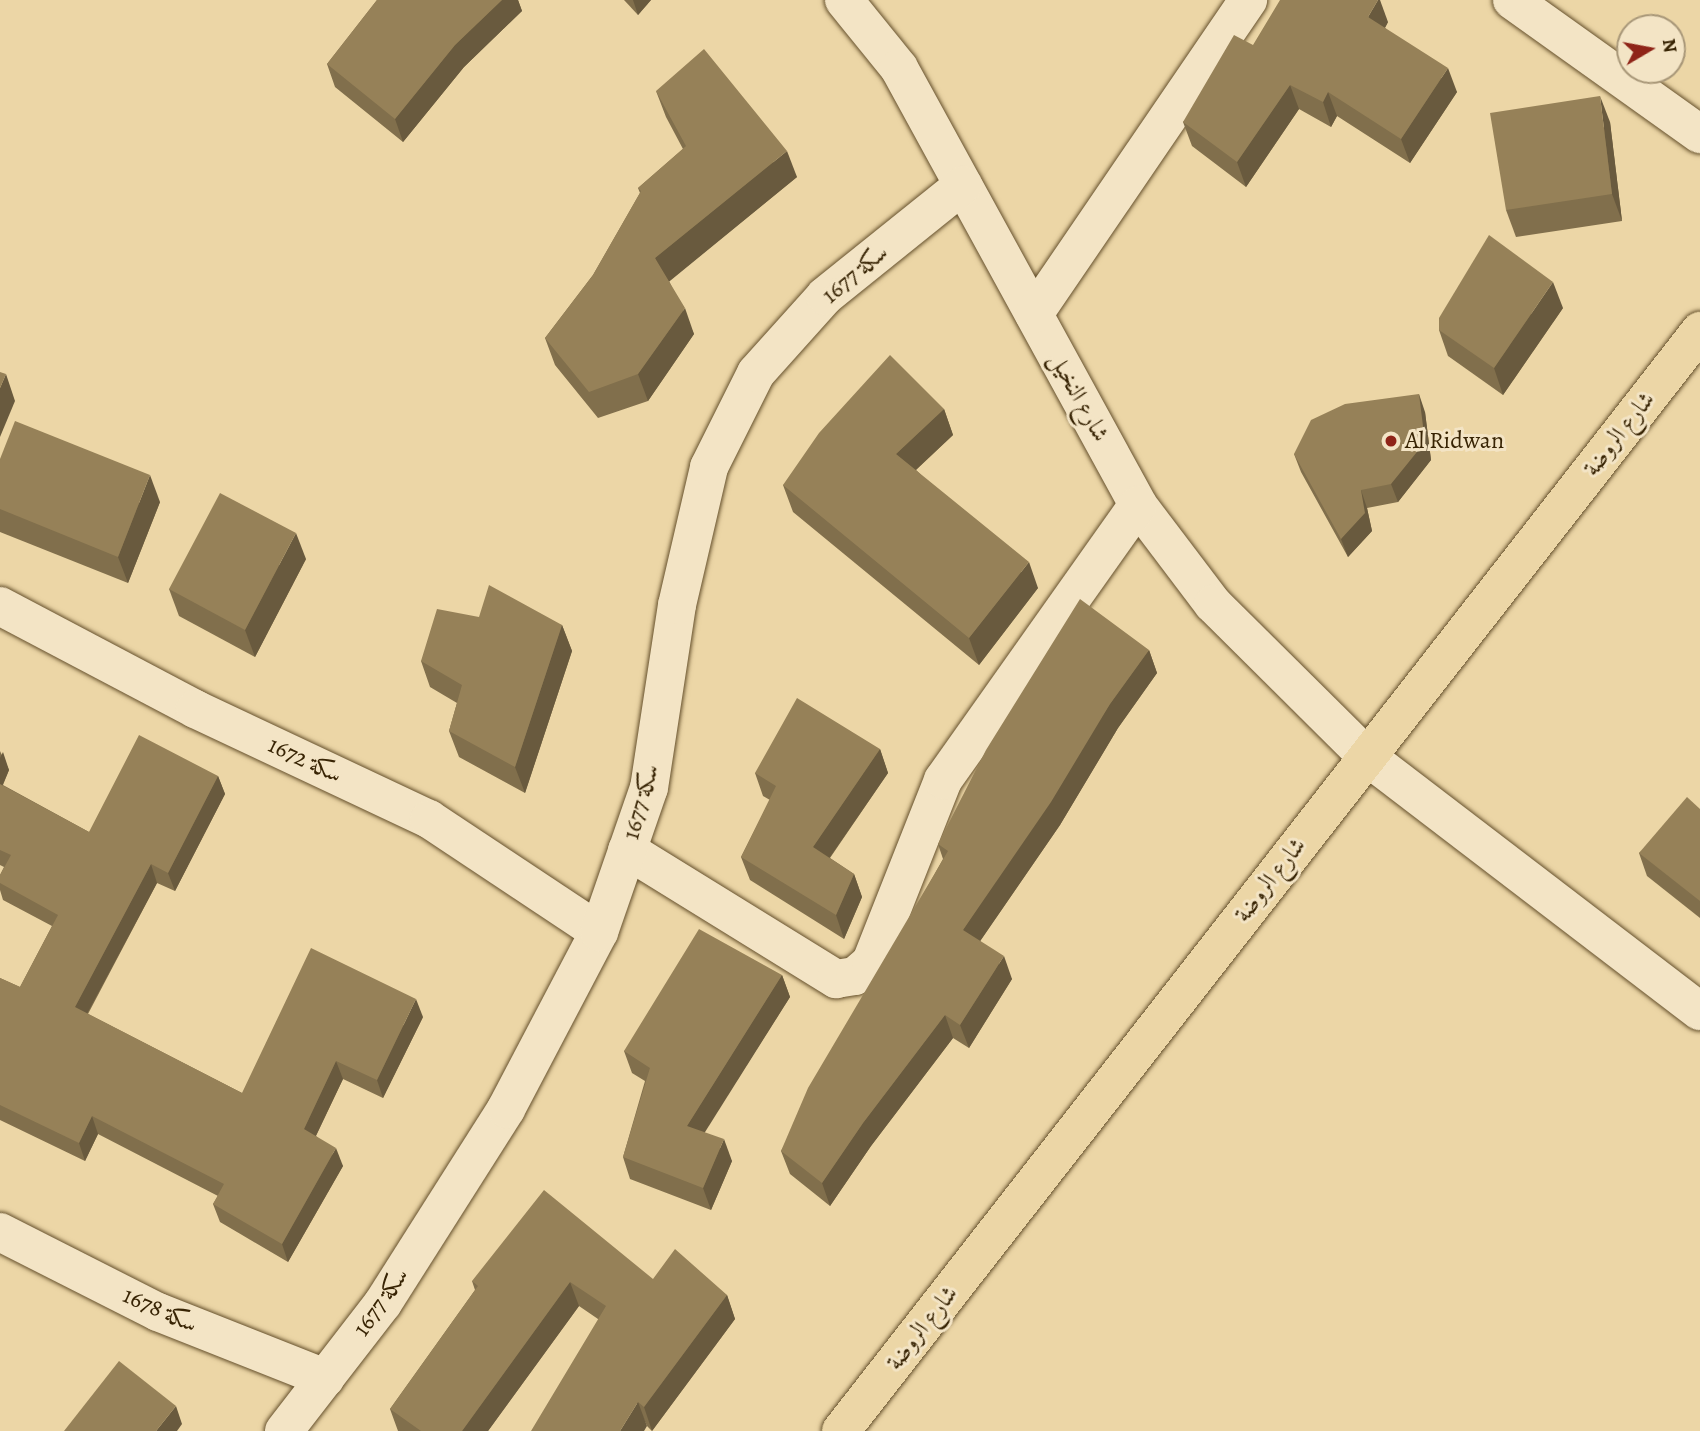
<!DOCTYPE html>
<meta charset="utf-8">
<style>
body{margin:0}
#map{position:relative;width:1700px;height:1431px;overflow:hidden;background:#ecd6a6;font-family:Alegreya,Amiri,serif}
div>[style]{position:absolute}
.roads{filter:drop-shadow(0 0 2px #65502c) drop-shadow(0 0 2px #65502c)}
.minor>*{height:38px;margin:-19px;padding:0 19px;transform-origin:19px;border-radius:19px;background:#f3e4c5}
.major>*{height:38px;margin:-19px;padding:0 19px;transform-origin:19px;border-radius:19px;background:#ecd6a6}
.wall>*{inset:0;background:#816f4c}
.shaded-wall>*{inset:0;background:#695a3e}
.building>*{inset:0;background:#968158}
.dots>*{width:19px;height:19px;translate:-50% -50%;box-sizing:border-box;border:4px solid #f3e4c5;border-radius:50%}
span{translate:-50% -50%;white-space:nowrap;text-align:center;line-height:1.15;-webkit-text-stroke:6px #f3e4c5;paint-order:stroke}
.street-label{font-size:24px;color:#382404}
.poi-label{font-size:24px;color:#382404}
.left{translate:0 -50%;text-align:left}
.north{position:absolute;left:1616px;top:14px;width:70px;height:70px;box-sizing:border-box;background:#f3e4c5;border:2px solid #a89778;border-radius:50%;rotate:80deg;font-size:19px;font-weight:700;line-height:28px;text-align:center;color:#382404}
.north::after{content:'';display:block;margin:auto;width:24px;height:32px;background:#8f2418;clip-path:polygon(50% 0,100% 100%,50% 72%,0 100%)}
</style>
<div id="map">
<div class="roads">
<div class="minor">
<i style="left:844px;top:0;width:87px;rotate:51deg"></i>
<i style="left:899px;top:68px;width:498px;rotate:61.3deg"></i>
<i style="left:1138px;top:505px;width:124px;rotate:52.9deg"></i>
<i style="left:1213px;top:604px;width:216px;rotate:44.8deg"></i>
<i style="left:1366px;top:756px;width:420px;rotate:37.4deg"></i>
<i style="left:1512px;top:0;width:231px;rotate:35.5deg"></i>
<i style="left:1034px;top:314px;width:380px;rotate:-55.7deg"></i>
<i style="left:0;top:606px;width:221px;rotate:27.8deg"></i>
<i style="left:195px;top:709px;width:259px;rotate:25.2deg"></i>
<i style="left:429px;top:819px;width:204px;rotate:33.6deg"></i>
<i style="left:627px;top:850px;width:246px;rotate:31.7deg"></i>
<i style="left:836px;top:979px;width:19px;rotate:-9deg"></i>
<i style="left:855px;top:976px;width:21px;rotate:-41deg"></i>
<i style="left:871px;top:962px;width:196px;rotate:-68.4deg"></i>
<i style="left:943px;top:780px;width:337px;rotate:-54.7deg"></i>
<i style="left:0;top:1232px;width:177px;rotate:26.9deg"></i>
<i style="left:158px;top:1312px;width:180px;rotate:21.6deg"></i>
<i style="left:284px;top:1431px;width:162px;rotate:-52.3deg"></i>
<i style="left:383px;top:1303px;width:230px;rotate:-57.6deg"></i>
<i style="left:506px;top:1109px;width:200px;rotate:-62.3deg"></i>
<i style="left:599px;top:932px;width:152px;rotate:-70.9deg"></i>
<i style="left:649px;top:788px;width:185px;rotate:-81.3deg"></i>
<i style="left:677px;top:605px;width:142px;rotate:-76.9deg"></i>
<i style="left:709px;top:467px;width:105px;rotate:-63.4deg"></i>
<i style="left:756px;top:373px;width:103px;rotate:-48.1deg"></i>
<i style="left:825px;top:296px;width:177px;rotate:-38.8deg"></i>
</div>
<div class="major">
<i style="left:841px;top:1431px;width:1396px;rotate:-52.01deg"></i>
</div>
</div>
<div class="wall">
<i style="clip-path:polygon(377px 0,518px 0,522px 11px,464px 67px,403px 142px,335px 87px,327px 64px)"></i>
<i style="clip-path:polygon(624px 0,651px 0,638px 15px)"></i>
<i style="clip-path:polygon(1388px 22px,1385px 28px,1457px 92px,1410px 163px,1337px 116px,1331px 127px,1299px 109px,1246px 187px,1192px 146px,1183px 122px,1253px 45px)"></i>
<i style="clip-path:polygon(656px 91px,797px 177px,669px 281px,694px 334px,648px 401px,598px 418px,555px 365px,545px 338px,593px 275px,640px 193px,638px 188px,683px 149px,666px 117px)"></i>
<i style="clip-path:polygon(1610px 122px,1622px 221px,1516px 237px,1506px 210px)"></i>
<i style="clip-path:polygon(1563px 308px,1503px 395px,1448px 356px,1439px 330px)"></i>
<i style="clip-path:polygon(944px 409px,953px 435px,916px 470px,1038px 588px,979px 665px,793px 512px,783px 485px)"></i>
<i style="clip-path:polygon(1425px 412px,1431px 460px,1398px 502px,1367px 508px,1372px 531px,1348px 557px,1301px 472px,1294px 454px)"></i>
<i style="clip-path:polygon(160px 502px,128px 583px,0 532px,0 509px)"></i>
<i style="clip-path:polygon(306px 559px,255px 657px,179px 616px,169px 589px)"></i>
<i style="clip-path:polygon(479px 617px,562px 625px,572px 651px,525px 793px,459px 757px,449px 731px,457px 703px,430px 687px,421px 661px)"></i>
<i style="clip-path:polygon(1149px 650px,1157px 673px,1118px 728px,1060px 825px,980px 941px,1012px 979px,969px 1048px,953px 1038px,871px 1146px,830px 1206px,790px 1174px,781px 1151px,943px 859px,938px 844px)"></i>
<i style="clip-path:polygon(880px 749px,888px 773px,830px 858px,854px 874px,862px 897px,844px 939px,750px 880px,741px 857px,770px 800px,763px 796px,755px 773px)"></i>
<i style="clip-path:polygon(0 751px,9px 770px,3px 785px,89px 832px,218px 776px,225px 794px,175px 891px,157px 883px,88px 1014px,242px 1093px,423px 1017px,383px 1098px,343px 1079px,316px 1136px,343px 1166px,288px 1262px,220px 1222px,213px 1204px,218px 1196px,98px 1134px,85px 1161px,0 1120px,0 978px,20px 987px,52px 926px,3px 900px,0 890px,0 875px,4px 867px,0 865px)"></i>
<i style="clip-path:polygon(1700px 809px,1700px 918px,1647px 876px,1639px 853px)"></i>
<i style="clip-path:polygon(782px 975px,790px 997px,704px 1132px,732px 1161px,711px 1210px,630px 1179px,623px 1157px,645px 1081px,632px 1073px,624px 1051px)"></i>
<i style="clip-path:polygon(653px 1279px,727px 1295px,735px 1319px,652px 1431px,647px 1426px,598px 1319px,579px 1306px,488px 1431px,398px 1431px,390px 1409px,475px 1290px,472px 1281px)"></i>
</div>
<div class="shaded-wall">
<i style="clip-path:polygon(502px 0,518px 0,522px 11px,464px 67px,403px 142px,395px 119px,455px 45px)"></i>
<i style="clip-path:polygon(633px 0,651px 0,638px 15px)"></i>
<i style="clip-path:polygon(1378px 0,1380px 0,1388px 22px,1377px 42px,1368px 17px)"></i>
<i style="clip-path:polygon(1448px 68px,1457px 92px,1410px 163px,1401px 139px)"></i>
<i style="clip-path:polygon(1290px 85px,1299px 109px,1246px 187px,1237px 162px)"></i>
<i style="clip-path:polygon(1328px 92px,1337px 116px,1331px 127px,1323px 102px)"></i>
<i style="clip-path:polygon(1600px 96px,1610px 122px,1622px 221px,1612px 194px)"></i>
<i style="clip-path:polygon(787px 151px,797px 177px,665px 285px,655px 258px)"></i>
<i style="clip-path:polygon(1553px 282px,1563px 308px,1503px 395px,1494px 368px)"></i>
<i style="clip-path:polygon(685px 308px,694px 334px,648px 401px,638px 374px)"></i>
<i style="clip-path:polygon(6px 374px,15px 401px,0 437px,0 388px)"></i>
<i style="clip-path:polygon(1419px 394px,1425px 412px,1431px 460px,1398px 502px,1391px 484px)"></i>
<i style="clip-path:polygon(944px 409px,953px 435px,905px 480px,896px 454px)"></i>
<i style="clip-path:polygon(150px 475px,160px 502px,128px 583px,118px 557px)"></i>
<i style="clip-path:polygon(1361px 490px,1367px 508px,1372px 531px,1348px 557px,1341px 539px)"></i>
<i style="clip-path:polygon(296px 533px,306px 559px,255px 657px,245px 630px)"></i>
<i style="clip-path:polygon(1029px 562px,1038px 588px,979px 665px,969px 638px)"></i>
<i style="clip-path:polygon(562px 625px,572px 651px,525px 793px,515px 767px)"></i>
<i style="clip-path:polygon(1149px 650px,1157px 673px,1118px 728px,1060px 825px,972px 953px,963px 930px,1110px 704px)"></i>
<i style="clip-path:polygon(880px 749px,888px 773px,821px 870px,813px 847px)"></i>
<i style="clip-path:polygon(3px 752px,9px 770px,0 791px,0 758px)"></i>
<i style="clip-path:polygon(218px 776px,225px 794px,175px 891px,168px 873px)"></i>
<i style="clip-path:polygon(151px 864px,157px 883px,81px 1025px,75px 1007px)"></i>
<i style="clip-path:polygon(854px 874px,862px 897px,844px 939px,836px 915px)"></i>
<i style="clip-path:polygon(1004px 956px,1012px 979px,969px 1048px,960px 1025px)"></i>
<i style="clip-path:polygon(782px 975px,790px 997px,695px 1148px,687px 1126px)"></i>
<i style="clip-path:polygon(416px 999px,423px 1017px,383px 1098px,377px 1080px)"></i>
<i style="clip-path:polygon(945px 1015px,953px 1038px,871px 1146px,830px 1206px,822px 1183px,863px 1123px)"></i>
<i style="clip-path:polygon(336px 1061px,343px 1079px,310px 1148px,304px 1129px)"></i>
<i style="clip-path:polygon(92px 1116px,98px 1134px,85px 1161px,79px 1143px)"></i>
<i style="clip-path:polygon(724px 1139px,732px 1161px,711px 1210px,703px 1188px)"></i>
<i style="clip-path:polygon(336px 1148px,343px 1166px,288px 1262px,282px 1244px)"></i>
<i style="clip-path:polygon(570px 1282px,579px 1306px,488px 1431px,462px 1431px)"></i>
<i style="clip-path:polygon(727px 1295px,735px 1319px,652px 1431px,644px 1407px)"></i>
<i style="clip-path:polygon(638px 1402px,647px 1426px,644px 1431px,620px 1431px)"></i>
<i style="clip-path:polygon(176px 1406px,182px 1424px,177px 1431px,156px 1431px)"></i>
</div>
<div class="building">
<i style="clip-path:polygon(377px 0,502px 0,455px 45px,395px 119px,327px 64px)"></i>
<i style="clip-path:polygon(1280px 0,1378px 0,1368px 17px,1448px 68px,1401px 139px,1328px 92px,1323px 102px,1290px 85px,1237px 162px,1183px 122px,1234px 35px,1253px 45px)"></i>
<i style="clip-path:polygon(704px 49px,787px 151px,655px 258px,685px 308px,638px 374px,589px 392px,545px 338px,593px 275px,641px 191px,638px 188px,686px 146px,656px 91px)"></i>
<i style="clip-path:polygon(1600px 96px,1612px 194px,1506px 210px,1490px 113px)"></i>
<i style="clip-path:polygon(1489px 235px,1553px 282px,1494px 368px,1439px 330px,1439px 318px)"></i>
<i style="clip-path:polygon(890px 355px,944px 409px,896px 454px,1029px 562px,969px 638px,783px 485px,819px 433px)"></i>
<i style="clip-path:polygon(0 372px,6px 374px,0 388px)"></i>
<i style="clip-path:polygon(1419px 394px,1425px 442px,1391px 484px,1361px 490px,1365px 513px,1341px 539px,1294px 454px,1311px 420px,1345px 404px)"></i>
<i style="clip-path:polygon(15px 421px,150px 475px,118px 557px,0 509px,0 459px)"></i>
<i style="clip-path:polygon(220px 493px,296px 533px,245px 630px,169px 589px)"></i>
<i style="clip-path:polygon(489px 585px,562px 625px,515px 767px,449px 731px,462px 685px,421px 661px,437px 609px,479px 617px)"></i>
<i style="clip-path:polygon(1080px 599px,1149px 650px,1110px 704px,1051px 802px,963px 930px,1004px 956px,960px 1025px,945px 1015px,863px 1123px,822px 1183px,781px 1151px,808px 1088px,948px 851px,938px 844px,986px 750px)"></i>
<i style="clip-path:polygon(797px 698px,880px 749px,813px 847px,854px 874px,836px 915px,741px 857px,776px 786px,755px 773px)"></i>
<i style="clip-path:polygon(139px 735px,218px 776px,168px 873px,151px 864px,75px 1007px,242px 1093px,311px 948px,416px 999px,377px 1080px,336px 1061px,304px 1129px,336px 1148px,282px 1244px,213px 1204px,224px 1184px,92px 1116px,79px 1143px,0 1105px,0 978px,20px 987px,58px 915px,0 883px,0 875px,11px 855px,0 850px,0 784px,89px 832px)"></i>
<i style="clip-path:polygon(1687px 797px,1700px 809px,1700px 901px,1639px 853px)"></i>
<i style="clip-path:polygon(699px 929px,782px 975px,687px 1126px,724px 1139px,703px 1188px,623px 1157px,650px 1068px,624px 1051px)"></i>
<i style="clip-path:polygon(544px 1190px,653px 1279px,675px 1249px,727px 1295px,644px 1407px,638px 1402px,620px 1431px,531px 1431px,606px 1306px,570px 1282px,462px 1431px,421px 1431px,390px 1409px,478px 1286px,472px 1281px)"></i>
<i style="clip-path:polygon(119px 1361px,176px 1406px,156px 1431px,64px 1431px)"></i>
</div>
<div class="dots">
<i style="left:1391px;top:441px;background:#8f2418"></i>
</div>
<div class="street-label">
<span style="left:855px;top:274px;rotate:-40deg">سكة 1677</span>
<span style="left:1079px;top:397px;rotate:61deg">شارع النخيل</span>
<span style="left:1619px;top:434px;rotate:-52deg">شارع الروضة</span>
<span style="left:305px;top:760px;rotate:25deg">سكة 1672</span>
<span style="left:641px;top:802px;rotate:-74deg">سكة 1677</span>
<span style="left:1270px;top:880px;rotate:-52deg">شارع الروضة</span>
<span style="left:381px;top:1302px;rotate:-55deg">سكة 1677</span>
<span style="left:160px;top:1310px;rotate:24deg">سكة 1678</span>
<span style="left:922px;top:1328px;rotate:-52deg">شارع الروضة</span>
</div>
<div class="poi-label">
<span class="left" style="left:1405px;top:441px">Al Ridwan</span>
</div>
<div class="north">N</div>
</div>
